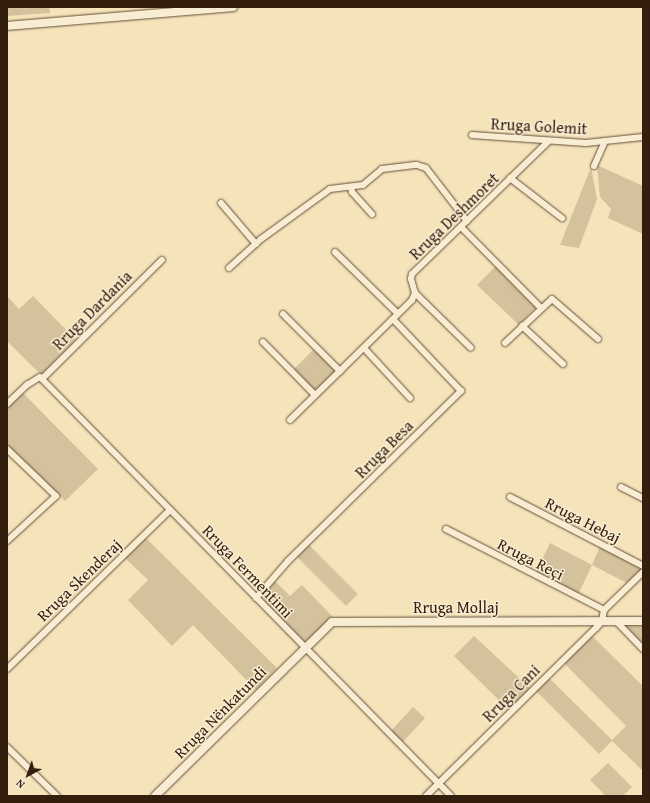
<!DOCTYPE html>
<meta charset="utf-8">
<style>
body{margin:0}
#map{position:relative;width:650px;height:803px;overflow:hidden;background:#f5e3ba;font-family:"Gentium Book Plus",serif}
div>[style]{position:absolute}
.green>*{inset:0;background:#d4c29d}
.roads{filter:drop-shadow(0 0 1px #644f38) drop-shadow(0 0 1px #644f38)}
.street>*{height:6px;margin:-3px;padding:0 3px;transform-origin:3px;border-radius:3px;background:#f8edd2}
.secondary>*{height:8px;margin:-4px;padding:0 4px;transform-origin:4px;border-radius:4px;background:#f8edd2}
span{translate:-50% -50%;white-space:nowrap;text-align:center;line-height:1.15;-webkit-text-stroke:3px #f8edd2;paint-order:stroke}
.street-label{font-size:16px;color:#341e0d}
.frame{position:absolute;inset:0;border:8px solid #341e0d;pointer-events:none}
.north{position:absolute;left:8px;top:755px;width:40px;height:40px;-webkit-text-stroke:3px #f8edd2;paint-order:stroke;rotate:221deg;font-size:11px;font-weight:700;line-height:16px;text-align:center;color:#341e0d}
.north::after{content:'';display:block;margin:auto;width:14px;height:18px;background:#341e0d;clip-path:polygon(50% 0,100% 100%,50% 72%,0 100%)}
</style>
<div id="map">
<div class="green">
<i style="clip-path:polygon(7px 7px,49px 7px,50px 13px,7px 16px)"></i>
<i style="clip-path:polygon(597px 165px,643px 186px,643px 234px,608px 218px,611px 209px,600px 197px)"></i>
<i style="clip-path:polygon(591px 167px,597px 199px,579px 248px,560px 245px)"></i>
<i style="clip-path:polygon(496px 266px,536px 307px,519px 325px,477px 285px)"></i>
<i style="clip-path:polygon(7px 296px,19px 309px,33px 296px,76px 340px,41px 375px,7px 341px)"></i>
<i style="clip-path:polygon(315px 348px,337px 371px,317px 389px,312px 389px,293px 370px)"></i>
<i style="clip-path:polygon(22px 392px,98px 469px,65px 501px,7px 446px,7px 407px)"></i>
<i style="clip-path:polygon(146px 538px,277px 668px,256px 690px,193px 625px,172px 646px,128px 600px,148px 580px,125px 558px)"></i>
<i style="clip-path:polygon(550px 543px,592px 565px,600px 546px,641px 568px,641px 571px,629px 584px,592px 565px,578px 595px,535px 574px)"></i>
<i style="clip-path:polygon(308px 544px,358px 594px,346px 606px,296px 556px)"></i>
<i style="clip-path:polygon(275px 581px,290px 596px,302px 585px,333px 617px,310px 638px,305px 641px,302px 640px,264px 600px,264px 591px)"></i>
<i style="clip-path:polygon(625px 624px,643px 624px,643px 646px,624px 626px)"></i>
<i style="clip-path:polygon(474px 636px,531px 689px,509px 710px,454px 656px)"></i>
<i style="clip-path:polygon(592px 636px,643px 686px,643px 771px,612px 741px,599px 754px,536px 691px,549px 678px,612px 740px,626px 726px,564px 663px)"></i>
<i style="clip-path:polygon(413px 707px,425px 718px,402px 743px,391px 731px)"></i>
<i style="clip-path:polygon(608px 763px,632px 787px,623px 796px,606px 796px,590px 780px)"></i>
</div>
<div class="roads">
<div class="street">
<i style="left:472px;top:135px;width:114px;rotate:4deg"></i>
<i style="left:586px;top:143px;width:57px;rotate:-6deg"></i>
<i style="left:594px;top:166px;width:27px;rotate:-66deg"></i>
<i style="left:510px;top:178px;width:66px;rotate:37.6deg"></i>
<i style="left:351px;top:187px;width:5px;rotate:79deg"></i>
<i style="left:352px;top:192px;width:30px;rotate:48deg"></i>
<i style="left:221px;top:203px;width:54px;rotate:49.5deg"></i>
<i style="left:461px;top:227px;width:114px;rotate:45.4deg"></i>
<i style="left:335px;top:252px;width:88px;rotate:44.5deg"></i>
<i style="left:229px;top:268px;width:43px;rotate:-42.2deg"></i>
<i style="left:261px;top:239px;width:85px;rotate:-35.9deg"></i>
<i style="left:330px;top:189px;width:33px;rotate:-7deg"></i>
<i style="left:363px;top:185px;width:25px;rotate:-40deg"></i>
<i style="left:382px;top:169px;width:35px;rotate:-7deg"></i>
<i style="left:417px;top:165px;width:9px;rotate:18deg"></i>
<i style="left:426px;top:168px;width:67px;rotate:52.3deg"></i>
<i style="left:415px;top:293px;width:78px;rotate:44.5deg"></i>
<i style="left:283px;top:314px;width:81px;rotate:45deg"></i>
<i style="left:522px;top:326px;width:56px;rotate:42.8deg"></i>
<i style="left:263px;top:342px;width:74px;rotate:45.5deg"></i>
<i style="left:505px;top:343px;width:64px;rotate:-43.1deg"></i>
<i style="left:552px;top:299px;width:61px;rotate:41deg"></i>
<i style="left:364px;top:348px;width:68px;rotate:47.4deg"></i>
<i style="left:42px;top:379px;width:169px;rotate:-44.8deg"></i>
<i style="left:7px;top:404px;width:28px;rotate:-44deg"></i>
<i style="left:27px;top:385px;width:15px;rotate:-32deg"></i>
<i style="left:40px;top:377px;width:587px;rotate:45.55deg"></i>
<i style="left:290px;top:420px;width:171px;rotate:-44.5deg"></i>
<i style="left:412px;top:300px;width:8px;rotate:-67deg"></i>
<i style="left:415px;top:293px;width:15px;rotate:-106deg"></i>
<i style="left:411px;top:279px;width:5px;rotate:-79deg"></i>
<i style="left:412px;top:274px;width:191px;rotate:-44.2deg"></i>
<i style="left:7px;top:449px;width:68px;rotate:43.8deg"></i>
<i style="left:56px;top:496px;width:67px;rotate:137.4deg"></i>
<i style="left:621px;top:487px;width:25px;rotate:27deg"></i>
<i style="left:510px;top:497px;width:150px;rotate:27.4deg"></i>
<i style="left:446px;top:529px;width:178px;rotate:27.1deg"></i>
<i style="left:256px;top:598px;width:49px;rotate:-49.1deg"></i>
<i style="left:288px;top:561px;width:243px;rotate:-44.5deg"></i>
<i style="left:461px;top:391px;width:99px;rotate:-133.4deg"></i>
<i style="left:616px;top:621px;width:39px;rotate:46deg"></i>
<i style="left:7px;top:669px;width:228px;rotate:-44.3deg"></i>
<i style="left:7px;top:747px;width:70px;rotate:44.4deg"></i>
<i style="left:426px;top:796px;width:239px;rotate:-44.7deg"></i>
<i style="left:596px;top:628px;width:9px;rotate:-49deg"></i>
<i style="left:602px;top:621px;width:11px;rotate:-80deg"></i>
<i style="left:604px;top:610px;width:54px;rotate:-44.3deg"></i>
</div>
<div class="secondary">
<i style="left:7px;top:26px;width:227px;rotate:-4.8deg"></i>
<i style="left:155px;top:796px;width:248px;rotate:-44.5deg"></i>
<i style="left:332px;top:622px;width:311px;rotate:-0.2deg"></i>
</div>
</div>
<div class="street-label">
<span style="left:539px;top:126px;rotate:3deg">Rruga Golemit</span>
<span style="left:454px;top:216px;rotate:-44deg">Rruga Deshmoret</span>
<span style="left:92px;top:310px;rotate:-45deg">Rruga Dardania</span>
<span style="left:384px;top:449px;rotate:-45deg">Rruga Besa</span>
<span style="left:583px;top:520px;rotate:27deg">Rruga Hebaj</span>
<span style="left:531px;top:559px;rotate:27deg">Rruga Reçi</span>
<span style="left:248px;top:571px;rotate:46deg">Rruga Fermentimi</span>
<span style="left:79px;top:580px;rotate:-44deg">Rruga Skenderaj</span>
<span style="left:456px;top:607px">Rruga Mollaj</span>
<span style="left:511px;top:693px;rotate:-45deg">Rruga Cani</span>
<span style="left:220px;top:712px;rotate:-45deg">Rruga Nënkatundi</span>
</div>
<div class="frame"></div>
<div class="north">N</div>
</div>
